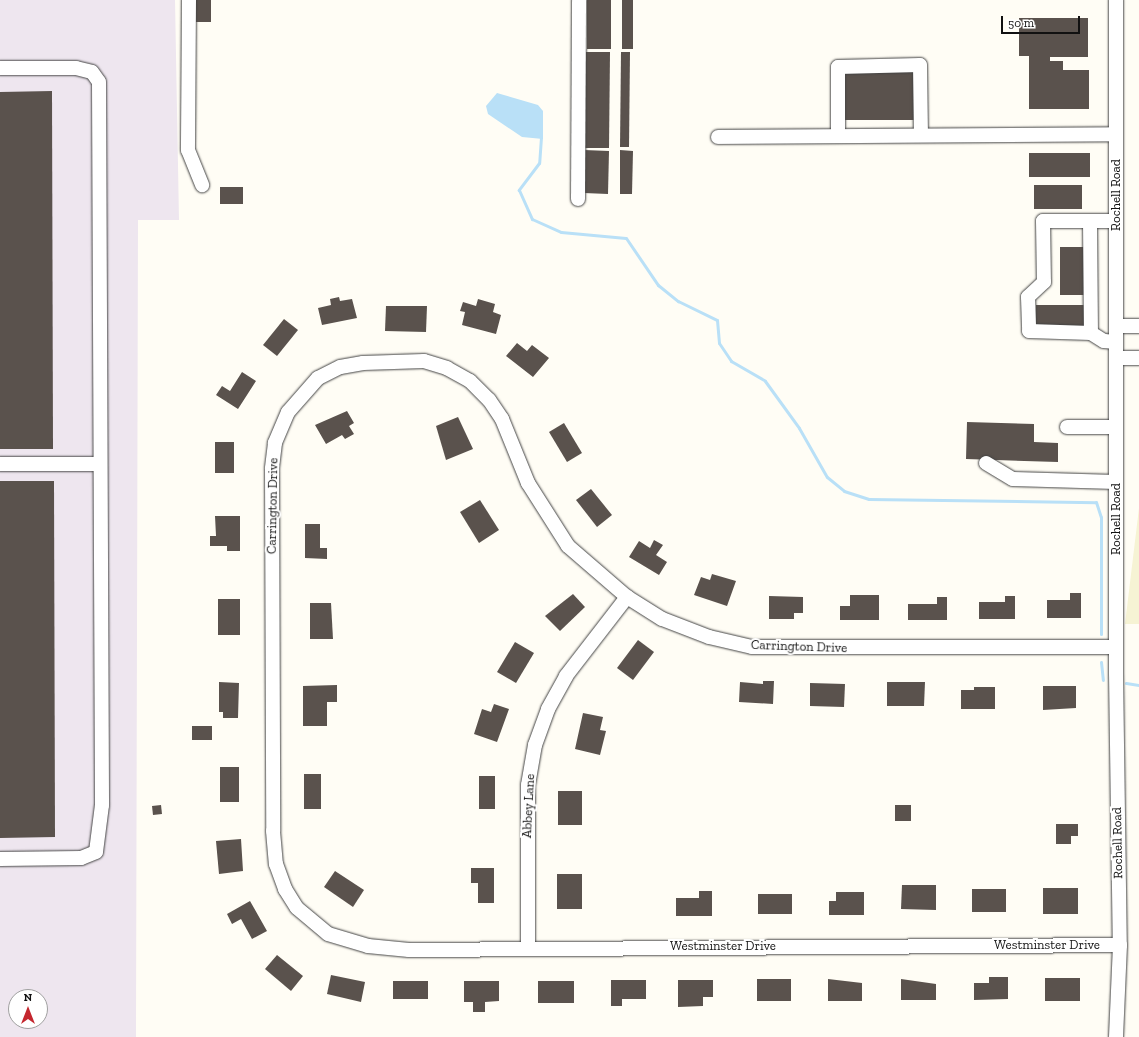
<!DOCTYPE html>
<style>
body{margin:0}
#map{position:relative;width:1139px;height:1037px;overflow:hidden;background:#fffdf5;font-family:"Zilla Slab",serif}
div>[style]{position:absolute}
.industrial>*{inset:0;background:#eee6ef}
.farmland>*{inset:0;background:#f6f3d4}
.water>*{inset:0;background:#b9e0f7}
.stream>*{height:3px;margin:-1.5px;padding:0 1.5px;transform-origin:1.5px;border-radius:1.5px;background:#b9e0f7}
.building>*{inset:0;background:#5a524d}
.roads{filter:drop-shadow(0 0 1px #444) drop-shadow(0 0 1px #444)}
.minor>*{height:14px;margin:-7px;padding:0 7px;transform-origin:7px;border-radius:7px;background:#fff}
span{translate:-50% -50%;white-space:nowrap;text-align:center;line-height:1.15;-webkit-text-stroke:4px #fff;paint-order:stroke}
.street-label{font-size:13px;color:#111}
.north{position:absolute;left:8px;top:989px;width:40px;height:40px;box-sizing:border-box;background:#fff;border:1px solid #a0a0a0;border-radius:50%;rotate:0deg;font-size:11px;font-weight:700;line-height:16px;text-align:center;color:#111}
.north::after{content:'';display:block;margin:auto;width:14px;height:18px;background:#c4262e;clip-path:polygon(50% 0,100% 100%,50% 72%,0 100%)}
.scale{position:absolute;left:1001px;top:16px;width:79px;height:18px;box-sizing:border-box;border:2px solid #111;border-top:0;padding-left:5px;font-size:12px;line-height:14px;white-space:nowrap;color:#111;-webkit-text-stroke:3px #fff;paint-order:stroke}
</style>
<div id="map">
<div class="industrial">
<i style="clip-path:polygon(evenodd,0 0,175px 0,179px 220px,138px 220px,136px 1037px,0 1037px,0 0,16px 997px,40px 997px,40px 1021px,16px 1021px,16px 997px)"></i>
</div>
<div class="farmland">
<i style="clip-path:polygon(1139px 508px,1139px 624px,1125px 624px)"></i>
</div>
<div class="water">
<i style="clip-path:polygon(497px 93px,538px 105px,543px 111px,543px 139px,522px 137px,488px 114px,486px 106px)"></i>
</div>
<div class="stream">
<i style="left:541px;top:137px;width:26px;rotate:94deg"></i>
<i style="left:539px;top:163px;width:34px;rotate:127deg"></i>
<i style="left:519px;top:190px;width:32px;rotate:66deg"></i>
<i style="left:532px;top:219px;width:32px;rotate:24deg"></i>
<i style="left:561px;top:232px;width:65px;rotate:5.3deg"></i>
<i style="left:626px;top:238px;width:57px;rotate:55.8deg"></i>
<i style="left:658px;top:285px;width:26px;rotate:39deg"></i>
<i style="left:678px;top:301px;width:43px;rotate:26deg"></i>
<i style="left:717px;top:320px;width:23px;rotate:85deg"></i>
<i style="left:719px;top:343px;width:22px;rotate:56deg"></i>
<i style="left:731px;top:361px;width:39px;rotate:30deg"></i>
<i style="left:765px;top:381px;width:58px;rotate:54.1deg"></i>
<i style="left:799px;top:428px;width:56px;rotate:60.3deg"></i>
<i style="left:827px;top:477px;width:22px;rotate:39deg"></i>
<i style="left:844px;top:491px;width:26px;rotate:18deg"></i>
<i style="left:869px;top:499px;width:227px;rotate:0.8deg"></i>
<i style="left:1096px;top:502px;width:16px;rotate:72deg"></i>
<i style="left:1101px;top:517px;width:117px;rotate:90deg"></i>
<i style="left:1101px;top:662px;width:18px;rotate:84deg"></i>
<i style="left:1126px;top:683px;width:13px;rotate:9deg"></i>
</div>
<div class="building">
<i style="clip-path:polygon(193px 0,211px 0,211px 22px,193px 22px)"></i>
<i style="clip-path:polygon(587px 0,611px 0,611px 49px,587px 49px)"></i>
<i style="clip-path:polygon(622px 0,633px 0,633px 49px,622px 49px)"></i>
<i style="clip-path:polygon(1019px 18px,1088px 18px,1088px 57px,1050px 57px,1050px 61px,1063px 61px,1063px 70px,1089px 70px,1089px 109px,1029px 109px,1029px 56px,1019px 56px)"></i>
<i style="clip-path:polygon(586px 52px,610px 52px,609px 148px,584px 148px)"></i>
<i style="clip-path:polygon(621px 52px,630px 52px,629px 147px,620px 147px)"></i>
<i style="clip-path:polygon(845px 72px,917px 72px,917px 120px,845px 120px)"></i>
<i style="clip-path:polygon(52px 91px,53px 449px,0 449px,0 92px)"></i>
<i style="clip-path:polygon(584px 150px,609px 151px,608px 194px,584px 193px)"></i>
<i style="clip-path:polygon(620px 150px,633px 151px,632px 194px,620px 194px)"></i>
<i style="clip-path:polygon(1029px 153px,1090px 153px,1090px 177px,1029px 177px)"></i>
<i style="clip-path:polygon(1034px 185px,1082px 185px,1082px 209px,1034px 209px)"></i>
<i style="clip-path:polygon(220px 187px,243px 187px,243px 204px,220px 204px)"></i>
<i style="clip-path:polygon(1060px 247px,1084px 247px,1084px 295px,1060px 295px)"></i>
<i style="clip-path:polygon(339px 297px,340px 301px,352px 299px,357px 318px,322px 325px,318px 308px,331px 305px,330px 299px)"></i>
<i style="clip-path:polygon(478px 299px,495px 304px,493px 312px,501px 315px,496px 334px,462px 325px,465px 312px,460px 311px,463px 302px,476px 306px)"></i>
<i style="clip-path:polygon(1036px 305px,1084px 305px,1084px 329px,1036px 329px)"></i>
<i style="clip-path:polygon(386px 306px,427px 306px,426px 332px,385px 331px)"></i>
<i style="clip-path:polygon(284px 319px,298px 330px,277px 356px,263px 345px)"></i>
<i style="clip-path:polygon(517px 343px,527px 351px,532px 345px,549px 358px,533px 377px,506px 356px)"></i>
<i style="clip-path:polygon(242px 372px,256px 381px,238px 409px,216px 395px,222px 386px,230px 391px)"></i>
<i style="clip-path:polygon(347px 411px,354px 423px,349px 426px,354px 434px,345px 439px,342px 435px,326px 444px,315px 425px)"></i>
<i style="clip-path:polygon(458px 417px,473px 449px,446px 460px,436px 426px)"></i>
<i style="clip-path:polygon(967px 422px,1034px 424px,1034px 442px,1058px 443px,1058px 462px,966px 459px)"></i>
<i style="clip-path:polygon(564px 423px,582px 453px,567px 462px,549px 432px)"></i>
<i style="clip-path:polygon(215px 442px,234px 442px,234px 473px,215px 473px)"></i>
<i style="clip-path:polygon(0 481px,54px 481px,55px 837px,0 838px)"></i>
<i style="clip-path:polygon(591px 489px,612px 515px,597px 527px,576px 500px)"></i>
<i style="clip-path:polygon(480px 500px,499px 530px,479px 543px,460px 512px)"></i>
<i style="clip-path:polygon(215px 516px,240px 516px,240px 551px,227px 551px,227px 546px,210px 546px,210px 536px,216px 536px)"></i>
<i style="clip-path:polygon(305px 524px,320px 524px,320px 548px,327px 548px,327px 559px,305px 558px)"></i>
<i style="clip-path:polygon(654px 540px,663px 545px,656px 555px,667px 562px,659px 575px,629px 557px,639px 541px,650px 548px)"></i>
<i style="clip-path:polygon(712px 574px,736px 581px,727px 606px,694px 595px,701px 577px,710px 580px)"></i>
<i style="clip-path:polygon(1070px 593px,1081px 593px,1081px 618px,1047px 618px,1047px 600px,1070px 600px)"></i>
<i style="clip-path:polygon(573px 594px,585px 607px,560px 631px,545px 616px)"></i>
<i style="clip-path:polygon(850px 595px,879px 595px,879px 620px,840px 620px,840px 606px,850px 606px)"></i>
<i style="clip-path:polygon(769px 596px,803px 597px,803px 613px,794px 613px,794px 619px,769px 619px)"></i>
<i style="clip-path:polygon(1005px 596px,1015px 596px,1015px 619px,979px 619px,979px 602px,1005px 602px)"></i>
<i style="clip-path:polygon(937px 597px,947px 597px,947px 620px,908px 620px,908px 604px,937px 604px)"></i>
<i style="clip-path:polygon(218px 599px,240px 599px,240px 635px,218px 635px)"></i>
<i style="clip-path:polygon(310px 603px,331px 603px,333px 639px,310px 639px)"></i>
<i style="clip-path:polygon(638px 640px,654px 652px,633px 680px,617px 668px)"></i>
<i style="clip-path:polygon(515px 642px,534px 653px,516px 683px,497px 672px)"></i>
<i style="clip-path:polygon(763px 681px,774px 681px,773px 704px,739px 702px,740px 682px,763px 684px)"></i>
<i style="clip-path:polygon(219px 682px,239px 683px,238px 718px,223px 718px,223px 712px,219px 712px)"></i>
<i style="clip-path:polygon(887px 682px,925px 682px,924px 706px,887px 706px)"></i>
<i style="clip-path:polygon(810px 683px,845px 684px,844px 707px,810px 706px)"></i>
<i style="clip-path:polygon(337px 685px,337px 702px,327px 702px,327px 726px,303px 726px,303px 686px)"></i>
<i style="clip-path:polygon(1043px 686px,1076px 686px,1076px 708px,1043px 710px)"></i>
<i style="clip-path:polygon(974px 687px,995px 687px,995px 709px,961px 709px,961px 690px,974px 690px)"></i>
<i style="clip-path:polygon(494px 704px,509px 709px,497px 742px,474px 734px,482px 709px,491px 712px)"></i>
<i style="clip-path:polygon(583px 713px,603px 717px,600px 730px,606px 731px,600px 755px,575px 749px)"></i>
<i style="clip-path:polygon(192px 726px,212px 726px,212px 740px,192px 740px)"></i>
<i style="clip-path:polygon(220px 767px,239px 767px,239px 802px,220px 802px)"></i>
<i style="clip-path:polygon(304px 774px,321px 774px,321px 809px,304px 809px)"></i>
<i style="clip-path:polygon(479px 776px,495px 776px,495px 809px,479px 809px)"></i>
<i style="clip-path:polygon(558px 791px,582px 791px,582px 825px,558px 825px)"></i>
<i style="clip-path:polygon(161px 805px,162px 814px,153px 815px,152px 806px)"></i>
<i style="clip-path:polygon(895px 805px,911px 805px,911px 821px,895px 821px)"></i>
<i style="clip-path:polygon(1056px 824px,1078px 824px,1078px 836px,1071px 836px,1071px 844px,1056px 844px)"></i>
<i style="clip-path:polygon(241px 839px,243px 871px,219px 874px,216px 841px)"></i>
<i style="clip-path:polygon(471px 868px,494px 868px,494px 903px,478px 903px,478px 883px,471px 883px)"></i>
<i style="clip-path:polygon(335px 871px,364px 890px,353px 907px,324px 887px)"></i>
<i style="clip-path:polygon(557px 874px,582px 874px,582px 909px,557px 909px)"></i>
<i style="clip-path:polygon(902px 885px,936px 885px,936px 910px,901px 909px)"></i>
<i style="clip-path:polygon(1043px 888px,1078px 888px,1078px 914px,1043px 914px)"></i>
<i style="clip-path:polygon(972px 889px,1006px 889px,1006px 912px,972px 912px)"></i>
<i style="clip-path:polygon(699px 891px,712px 891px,712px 916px,676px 916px,676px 898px,699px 898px)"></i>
<i style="clip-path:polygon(836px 892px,864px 892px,864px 915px,829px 915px,829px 901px,836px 901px)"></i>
<i style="clip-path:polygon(758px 894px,792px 894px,792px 914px,758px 914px)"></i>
<i style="clip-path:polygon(250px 901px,267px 931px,252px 939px,241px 919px,232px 924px,227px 914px)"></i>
<i style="clip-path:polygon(277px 955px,303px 976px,291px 991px,265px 969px)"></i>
<i style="clip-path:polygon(331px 975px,365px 982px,361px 1002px,327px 994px)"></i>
<i style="clip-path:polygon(989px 977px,1008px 977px,1008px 999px,974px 1000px,974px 983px,989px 983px)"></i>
<i style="clip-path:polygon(1045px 978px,1080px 978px,1080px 1001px,1045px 1001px)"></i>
<i style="clip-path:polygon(757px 979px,791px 979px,791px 1001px,757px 1001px)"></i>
<i style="clip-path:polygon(828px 979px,862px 983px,862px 1001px,828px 1001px)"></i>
<i style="clip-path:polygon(901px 979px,936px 984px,936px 1000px,901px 1000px)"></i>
<i style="clip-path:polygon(611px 980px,646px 980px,646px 999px,622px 999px,622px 1006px,611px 1006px)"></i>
<i style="clip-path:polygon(678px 980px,713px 980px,713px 997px,703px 997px,703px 1006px,678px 1007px)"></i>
<i style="clip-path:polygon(393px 981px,428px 981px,428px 999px,393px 999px)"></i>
<i style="clip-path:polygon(464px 981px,499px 981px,499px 1001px,485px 1002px,485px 1012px,473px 1012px,473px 1002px,464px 1002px)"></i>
<i style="clip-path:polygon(538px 981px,574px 981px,574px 1003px,538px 1003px)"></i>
</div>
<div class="roads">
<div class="minor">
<i style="left:189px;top:0;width:150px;rotate:90.4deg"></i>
<i style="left:188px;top:150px;width:38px;rotate:68deg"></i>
<i style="left:1116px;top:0;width:673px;rotate:90deg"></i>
<i style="left:1116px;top:673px;width:272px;rotate:89.2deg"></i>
<i style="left:1120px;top:945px;width:92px;rotate:92.5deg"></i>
<i style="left:0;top:68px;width:76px"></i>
<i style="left:76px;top:68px;width:16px;rotate:14deg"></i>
<i style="left:92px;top:72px;width:12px;rotate:55deg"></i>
<i style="left:99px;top:82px;width:723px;rotate:89.76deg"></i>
<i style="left:102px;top:805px;width:47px;rotate:97.3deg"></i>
<i style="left:96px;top:852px;width:16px;rotate:158deg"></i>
<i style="left:81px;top:858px;width:81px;rotate:179.3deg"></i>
<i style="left:838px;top:136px;width:69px;rotate:-90deg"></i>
<i style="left:838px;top:67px;width:82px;rotate:-1.4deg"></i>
<i style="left:920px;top:65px;width:70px;rotate:89.2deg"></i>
<i style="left:718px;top:137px;width:398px;rotate:-0.4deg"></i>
<i style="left:578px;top:199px;width:199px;rotate:-89.7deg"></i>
<i style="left:1090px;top:221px;width:112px;rotate:89.5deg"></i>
<i style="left:1116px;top:221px;width:73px;rotate:180deg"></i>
<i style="left:1043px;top:221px;width:61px;rotate:89.1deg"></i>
<i style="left:1044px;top:282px;width:22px;rotate:137deg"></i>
<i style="left:1028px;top:297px;width:34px;rotate:88deg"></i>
<i style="left:1029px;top:331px;width:62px;rotate:1.8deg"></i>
<i style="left:1091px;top:333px;width:15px;rotate:32deg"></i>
<i style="left:1104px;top:341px;width:12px;rotate:5deg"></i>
<i style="left:1116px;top:326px;width:23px"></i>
<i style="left:1116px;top:358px;width:23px"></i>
<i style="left:1067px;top:427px;width:49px"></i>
<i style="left:986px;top:463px;width:31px;rotate:31deg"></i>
<i style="left:1013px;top:479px;width:103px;rotate:1.7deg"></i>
<i style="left:0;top:464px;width:98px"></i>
<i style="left:1116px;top:647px;width:364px;rotate:180deg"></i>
<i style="left:752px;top:647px;width:44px;rotate:-166.9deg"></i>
<i style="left:709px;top:637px;width:50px;rotate:-159deg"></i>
<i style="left:662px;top:619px;width:41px;rotate:-147.8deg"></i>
<i style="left:627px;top:597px;width:78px;rotate:-139.2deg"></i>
<i style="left:568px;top:546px;width:75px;rotate:-122.4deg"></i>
<i style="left:528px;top:483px;width:69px;rotate:-112.1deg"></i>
<i style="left:502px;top:419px;width:23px;rotate:-124deg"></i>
<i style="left:489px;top:400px;width:27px;rotate:-135deg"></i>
<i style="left:470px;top:381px;width:26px;rotate:-151deg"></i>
<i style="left:447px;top:368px;width:24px;rotate:-163deg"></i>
<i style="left:424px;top:361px;width:61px;rotate:178.1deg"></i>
<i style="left:363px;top:363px;width:23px;rotate:170deg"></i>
<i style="left:340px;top:367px;width:25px;rotate:153deg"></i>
<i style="left:318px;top:378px;width:45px;rotate:131.4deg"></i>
<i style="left:288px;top:412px;width:34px;rotate:113deg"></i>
<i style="left:275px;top:443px;width:26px;rotate:97deg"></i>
<i style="left:272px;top:469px;width:362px;rotate:89.8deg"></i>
<i style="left:273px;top:831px;width:33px;rotate:85deg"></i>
<i style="left:276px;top:864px;width:27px;rotate:70deg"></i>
<i style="left:285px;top:889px;width:22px;rotate:58deg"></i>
<i style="left:297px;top:908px;width:40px;rotate:40deg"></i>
<i style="left:328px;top:934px;width:42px;rotate:16.7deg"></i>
<i style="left:368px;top:946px;width:41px;rotate:5.6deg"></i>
<i style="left:409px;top:950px;width:711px;rotate:-0.4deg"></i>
<i style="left:528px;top:946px;width:161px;rotate:-90deg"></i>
<i style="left:528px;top:785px;width:41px;rotate:-80.1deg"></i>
<i style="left:535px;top:745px;width:38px;rotate:-70deg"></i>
<i style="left:548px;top:709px;width:38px;rotate:-61deg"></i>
<i style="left:566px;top:676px;width:100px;rotate:-52.3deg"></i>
</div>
</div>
<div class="street-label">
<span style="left:1116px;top:195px;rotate:-90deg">Rochell Road</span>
<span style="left:273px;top:506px;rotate:-89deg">Carrington Drive</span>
<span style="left:1116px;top:519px;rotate:-90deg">Rochell Road</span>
<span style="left:799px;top:647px;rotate:2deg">Carrington Drive</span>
<span style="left:529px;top:806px;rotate:-87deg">Abbey Lane</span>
<span style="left:1118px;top:843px;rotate:-91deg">Rochell Road</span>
<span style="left:1047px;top:945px">Westminster Drive</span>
<span style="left:723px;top:946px">Westminster Drive</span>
</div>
<div class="north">N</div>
<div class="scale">50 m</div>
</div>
